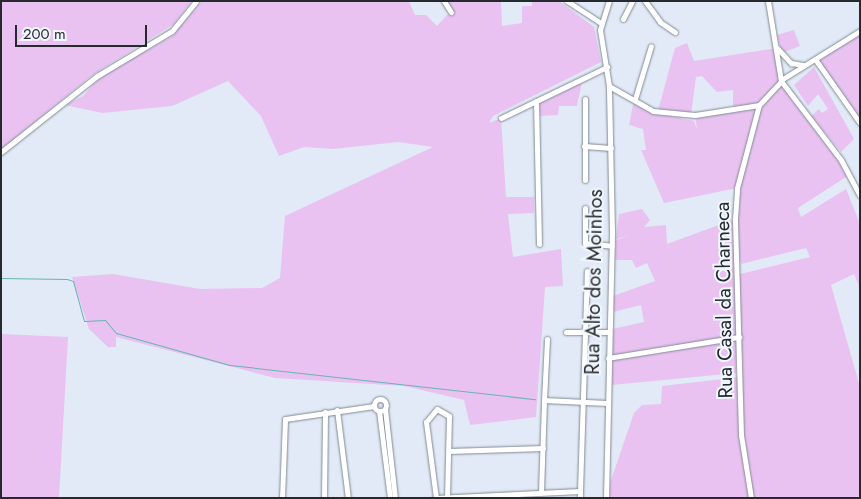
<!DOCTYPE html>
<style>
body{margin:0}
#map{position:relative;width:861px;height:499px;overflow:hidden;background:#e1eaf6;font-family:Jost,sans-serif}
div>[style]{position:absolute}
.green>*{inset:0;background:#e9c2f1}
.stream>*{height:1px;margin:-0.5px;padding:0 0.5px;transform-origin:0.5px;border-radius:0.5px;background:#67b6b3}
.roads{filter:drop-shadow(0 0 1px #828a95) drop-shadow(0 0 1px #828a95)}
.minor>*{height:5px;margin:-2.5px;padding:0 2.5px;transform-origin:2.5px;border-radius:2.5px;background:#fff}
.minor>.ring{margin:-2.5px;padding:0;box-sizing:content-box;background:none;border:5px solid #fff;border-radius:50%}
span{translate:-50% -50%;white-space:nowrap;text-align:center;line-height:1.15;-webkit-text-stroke:4px #f1f7fe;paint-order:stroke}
.street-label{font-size:20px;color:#26292d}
.frame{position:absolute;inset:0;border:2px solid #26292d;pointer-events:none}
.scale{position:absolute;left:15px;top:25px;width:132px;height:22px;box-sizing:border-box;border:2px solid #26292d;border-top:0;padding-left:6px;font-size:15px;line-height:18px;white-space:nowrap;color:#26292d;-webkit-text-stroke:4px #f1f7fe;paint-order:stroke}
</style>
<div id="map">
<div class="green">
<i style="clip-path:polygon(1px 1px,192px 1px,174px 24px,92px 75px,1px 150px)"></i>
<i style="clip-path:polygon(202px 1px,409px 1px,415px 15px,426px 15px,437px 26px,450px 12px,444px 1px,501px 1px,502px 26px,522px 23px,522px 6px,532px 6px,532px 1px,559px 1px,594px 27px,601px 62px,493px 116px,489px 123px,501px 118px,506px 197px,534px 197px,534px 213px,508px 214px,513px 257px,561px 249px,563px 286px,545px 287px,536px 417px,470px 425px,464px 400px,404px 386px,275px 378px,116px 337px,116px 347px,108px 347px,89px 329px,72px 277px,113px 274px,200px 289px,262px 288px,280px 278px,285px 216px,433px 147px,398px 142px,333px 149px,304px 147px,279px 156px,261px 116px,228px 81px,172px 106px,102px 113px,65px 105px,83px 96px,101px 76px,171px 37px)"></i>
<i style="clip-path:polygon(794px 30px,800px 46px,782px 53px,777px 35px)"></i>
<i style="clip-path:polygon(860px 31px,860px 123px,815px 59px)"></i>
<i style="clip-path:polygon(687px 43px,694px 61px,777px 48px,781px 80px,849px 175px,798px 208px,801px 217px,846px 189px,860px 224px,860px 288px,854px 274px,831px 285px,860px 387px,860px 498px,610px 498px,610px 483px,634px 413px,642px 405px,661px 404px,662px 386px,741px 377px,740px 274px,810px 257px,806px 248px,741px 264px,738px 250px,736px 373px,612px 385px,612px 329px,644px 322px,641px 305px,613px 312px,613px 296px,655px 281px,647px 263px,636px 268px,632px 260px,615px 260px,616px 240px,630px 235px,616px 239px,619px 214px,642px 209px,650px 220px,644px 227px,666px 225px,667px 244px,735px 219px,737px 188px,664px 203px,641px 150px,646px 150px,643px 129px,629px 125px,634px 100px,651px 112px,694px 121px,697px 130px,695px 115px,733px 110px,733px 90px,717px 92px,702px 76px,696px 77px,691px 114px,658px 111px,675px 48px)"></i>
<i style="clip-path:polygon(814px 67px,854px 139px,841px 152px,811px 116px,819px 109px,822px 113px,828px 109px,818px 94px,808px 106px,794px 85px)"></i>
<i style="clip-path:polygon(582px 82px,577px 106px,559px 106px,558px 115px,540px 116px,539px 104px)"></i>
<i style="clip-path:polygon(1px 334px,68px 337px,59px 498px,1px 498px)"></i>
</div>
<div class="stream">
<i style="left:1px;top:278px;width:66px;rotate:0.9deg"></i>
<i style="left:67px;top:279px;width:6px;rotate:18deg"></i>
<i style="left:73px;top:281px;width:41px;rotate:74.6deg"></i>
<i style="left:84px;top:321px;width:21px;rotate:-3deg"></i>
<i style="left:105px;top:320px;width:17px;rotate:50deg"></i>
<i style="left:116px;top:333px;width:118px;rotate:15.7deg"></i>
<i style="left:230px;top:365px;width:307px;rotate:6.4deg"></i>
</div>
<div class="roads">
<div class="minor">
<i style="left:444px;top:1px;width:13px;rotate:58deg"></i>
<i style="left:567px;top:1px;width:40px;rotate:32.9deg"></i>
<i style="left:645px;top:1px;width:26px;rotate:54deg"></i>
<i style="left:660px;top:22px;width:18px;rotate:34deg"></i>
<i style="left:768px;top:1px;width:81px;rotate:80.8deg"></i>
<i style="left:781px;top:81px;width:99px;rotate:52.8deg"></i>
<i style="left:841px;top:160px;width:40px;rotate:62deg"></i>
<i style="left:623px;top:19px;width:20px;rotate:-63deg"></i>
<i style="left:777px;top:48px;width:21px;rotate:47deg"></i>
<i style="left:791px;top:63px;width:12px;rotate:9deg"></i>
<i style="left:815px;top:59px;width:78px;rotate:54.9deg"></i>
<i style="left:781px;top:80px;width:93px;rotate:-31.8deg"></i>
<i style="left:609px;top:86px;width:51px;rotate:29.6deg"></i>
<i style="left:653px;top:111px;width:42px;rotate:5.4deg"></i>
<i style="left:695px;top:115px;width:65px;rotate:-8.9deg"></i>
<i style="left:759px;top:105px;width:33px;rotate:-47deg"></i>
<i style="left:585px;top:99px;width:81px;rotate:90deg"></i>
<i style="left:635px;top:99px;width:55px;rotate:-73.2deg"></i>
<i style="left:536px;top:101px;width:143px;rotate:88.8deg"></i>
<i style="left:501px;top:118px;width:118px;rotate:-25.7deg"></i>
<i style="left:584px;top:146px;width:27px;rotate:4deg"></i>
<i style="left:1px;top:152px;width:122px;rotate:-38.4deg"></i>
<i style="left:97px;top:76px;width:87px;rotate:-31deg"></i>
<i style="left:172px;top:31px;width:38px;rotate:-51deg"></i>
<i style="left:585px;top:208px;width:35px;rotate:90deg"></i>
<i style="left:585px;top:243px;width:27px;rotate:6deg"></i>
<i style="left:566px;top:332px;width:43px"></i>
<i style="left:547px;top:339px;width:61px;rotate:92.8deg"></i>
<i style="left:544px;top:400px;width:63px;rotate:2.7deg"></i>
<i style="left:608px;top:358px;width:133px;rotate:-9.1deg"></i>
<i class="ring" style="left:374px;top:399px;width:7px;height:7px"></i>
<i style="left:385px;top:409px;width:90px;rotate:83.6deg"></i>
<i style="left:337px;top:410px;width:89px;rotate:82.9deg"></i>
<i style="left:379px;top:411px;width:88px;rotate:82.8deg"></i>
<i style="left:449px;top:451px;width:94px;rotate:-1.8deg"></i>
<i style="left:580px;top:491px;width:220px;rotate:-88.2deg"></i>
<i style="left:541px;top:492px;width:92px;rotate:-88.1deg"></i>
<i style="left:282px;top:498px;width:79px;rotate:-87.8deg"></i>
<i style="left:285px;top:419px;width:90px;rotate:-8.3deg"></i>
<i style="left:324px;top:498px;width:86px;rotate:-89.3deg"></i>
<i style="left:435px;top:498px;width:145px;rotate:-2.8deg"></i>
<i style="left:580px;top:491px;width:7px;rotate:90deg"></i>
<i style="left:436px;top:498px;width:77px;rotate:-97.5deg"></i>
<i style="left:426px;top:422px;width:17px;rotate:-50deg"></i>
<i style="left:437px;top:409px;width:14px;rotate:30deg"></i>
<i style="left:449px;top:416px;width:80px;rotate:91.4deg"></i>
<i style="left:606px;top:498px;width:265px;rotate:-88.7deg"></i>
<i style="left:612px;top:233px;width:147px;rotate:-91.2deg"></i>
<i style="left:609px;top:86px;width:57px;rotate:-99.1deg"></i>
<i style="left:600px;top:30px;width:30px;rotate:-73deg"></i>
<i style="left:751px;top:498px;width:64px;rotate:-99deg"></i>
<i style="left:741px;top:435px;width:216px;rotate:-91.6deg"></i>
<i style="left:735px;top:219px;width:31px;rotate:-86deg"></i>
<i style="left:737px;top:188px;width:86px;rotate:-75.2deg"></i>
</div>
</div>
<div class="street-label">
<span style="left:594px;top:282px;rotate:-89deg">Rua Alto dos Moinhos</span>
<span style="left:724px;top:300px;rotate:-91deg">Rua Casal da Charneca</span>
</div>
<div class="frame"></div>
<div class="scale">200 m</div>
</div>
